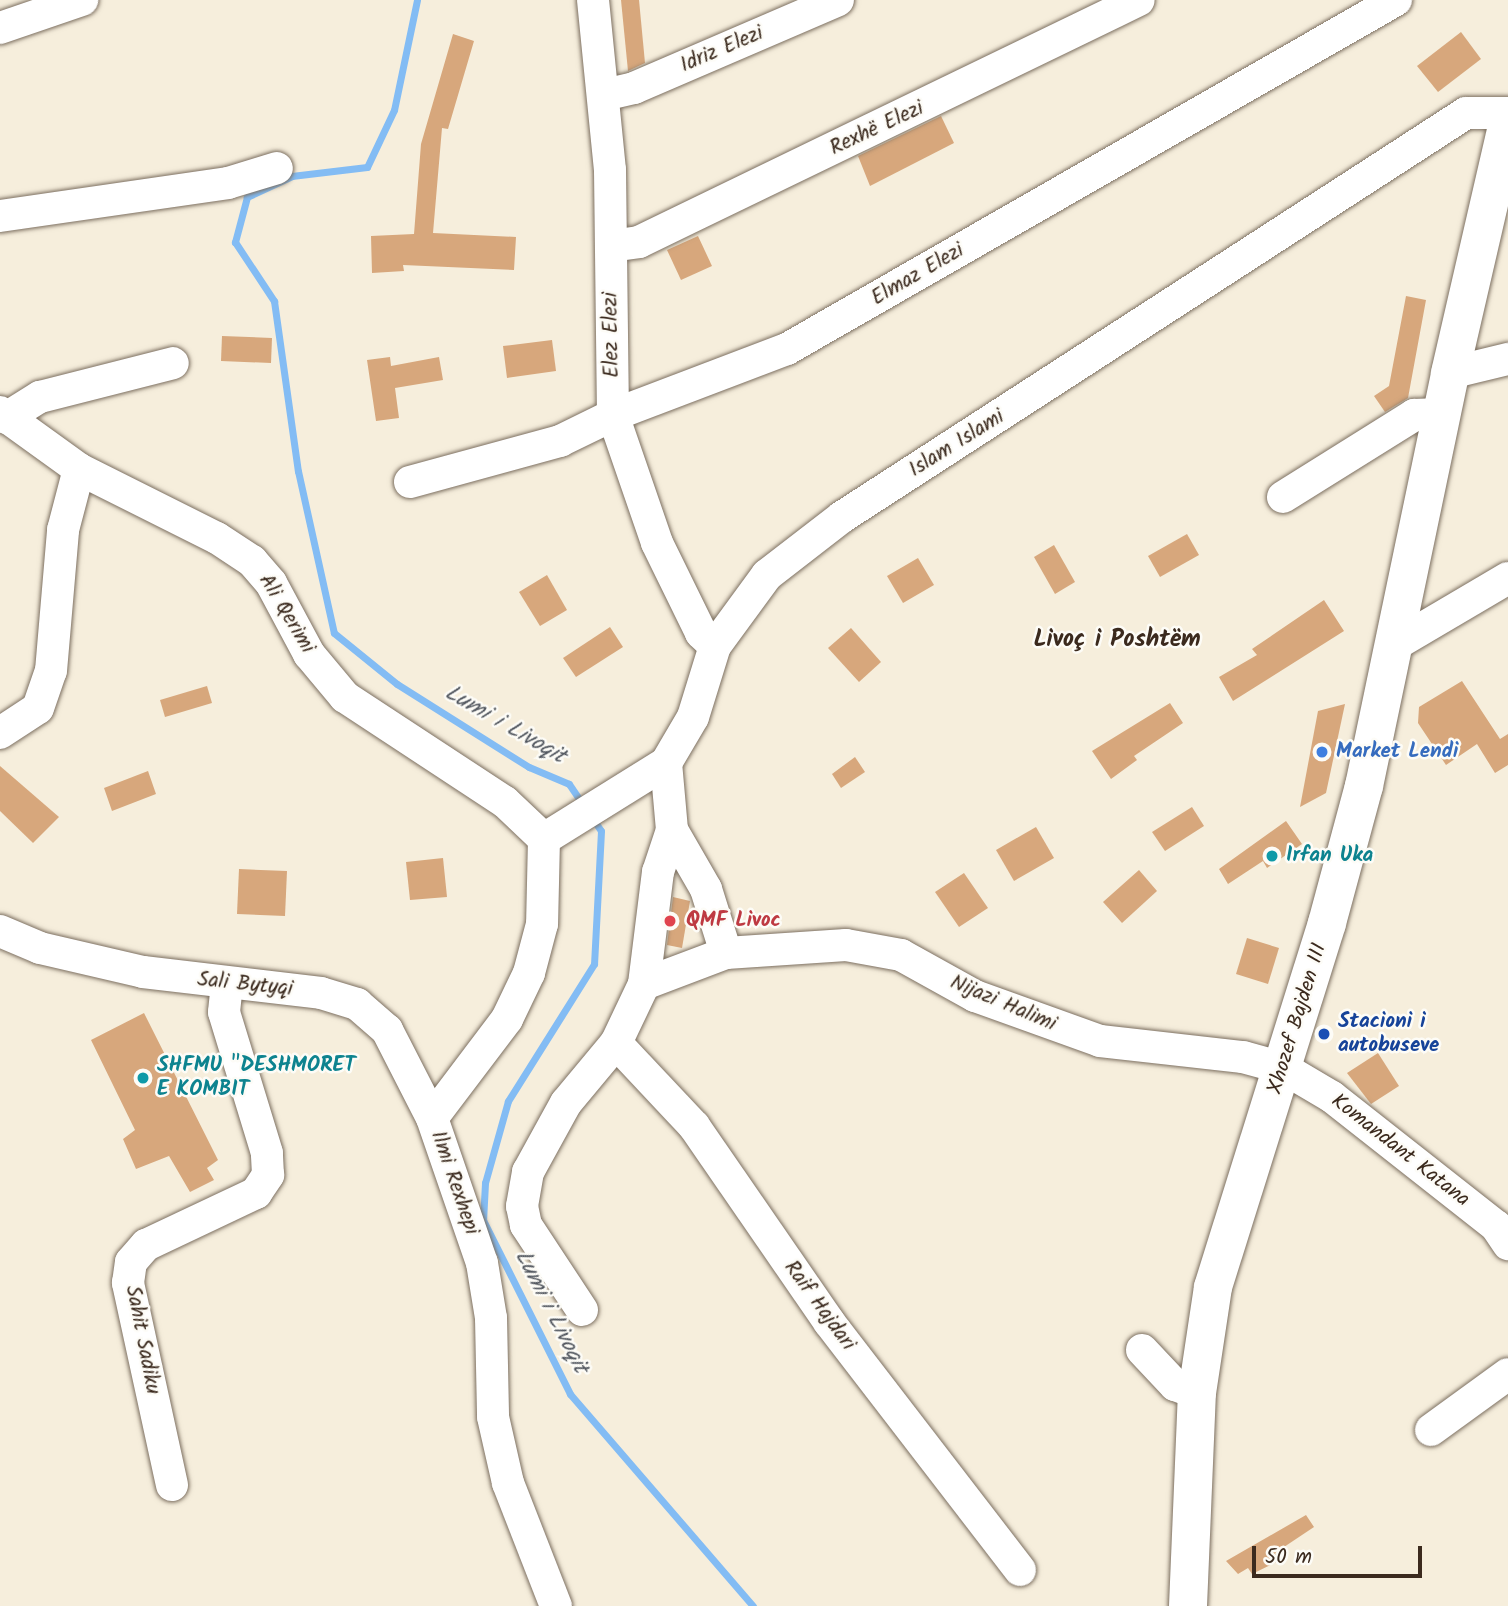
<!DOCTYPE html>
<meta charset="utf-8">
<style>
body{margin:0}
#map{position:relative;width:1508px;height:1606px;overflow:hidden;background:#f6eedc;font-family:Kalam,sans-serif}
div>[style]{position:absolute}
.stream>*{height:7px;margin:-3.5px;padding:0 3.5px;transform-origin:3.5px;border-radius:3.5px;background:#83bcf4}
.building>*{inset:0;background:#d7a77c}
.roads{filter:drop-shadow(0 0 2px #7c6f60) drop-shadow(0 0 2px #7c6f60)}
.minor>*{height:32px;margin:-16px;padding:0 16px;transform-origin:16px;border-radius:16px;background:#fff}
.major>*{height:38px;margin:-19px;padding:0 19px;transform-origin:19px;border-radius:19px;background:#fff}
.dots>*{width:19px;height:19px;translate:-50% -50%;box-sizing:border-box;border:4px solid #fdfcf7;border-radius:50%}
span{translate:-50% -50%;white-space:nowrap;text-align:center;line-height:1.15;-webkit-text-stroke:5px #fdfcf7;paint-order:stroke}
.street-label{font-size:21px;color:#3b2a1e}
.shop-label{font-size:21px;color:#366cbe;font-weight:700}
.left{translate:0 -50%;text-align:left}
.culture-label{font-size:21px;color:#0d838f;font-weight:700}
.health-label{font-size:21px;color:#be3a42;font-weight:700}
.transit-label{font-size:21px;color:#164399;font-weight:700}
.water-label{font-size:23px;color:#51565e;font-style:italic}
.quarter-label{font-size:24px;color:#3b2a1e;font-weight:700}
.scale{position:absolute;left:1252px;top:1546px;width:170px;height:32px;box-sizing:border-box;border:4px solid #3b2a1e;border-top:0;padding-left:9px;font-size:21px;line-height:24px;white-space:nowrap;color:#3b2a1e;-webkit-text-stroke:5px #fdfcf7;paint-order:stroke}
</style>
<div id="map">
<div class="stream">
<i style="left:417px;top:0;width:112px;rotate:101.8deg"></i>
<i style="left:394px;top:110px;width:63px;rotate:115.3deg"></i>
<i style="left:367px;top:167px;width:76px;rotate:173.2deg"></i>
<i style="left:292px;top:176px;width:50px;rotate:155deg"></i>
<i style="left:247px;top:197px;width:47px;rotate:104.9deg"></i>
<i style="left:235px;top:242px;width:71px;rotate:56.5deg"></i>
<i style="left:274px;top:301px;width:172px;rotate:82deg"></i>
<i style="left:298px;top:471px;width:166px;rotate:77.5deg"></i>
<i style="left:334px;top:633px;width:81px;rotate:39deg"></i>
<i style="left:397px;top:684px;width:156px;rotate:32.2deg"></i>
<i style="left:529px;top:767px;width:43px;rotate:23deg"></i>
<i style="left:569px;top:784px;width:27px;rotate:56deg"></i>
<i style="left:593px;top:819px;width:14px;rotate:56deg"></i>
<i style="left:601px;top:831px;width:133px;rotate:93deg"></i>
<i style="left:594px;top:964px;width:162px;rotate:122.1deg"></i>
<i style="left:508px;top:1101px;width:85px;rotate:105.7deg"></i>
<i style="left:485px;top:1183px;width:37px;rotate:93deg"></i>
<i style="left:483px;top:1220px;width:195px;rotate:63.4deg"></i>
<i style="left:570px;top:1394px;width:280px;rotate:49.2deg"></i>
</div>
<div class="building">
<i style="clip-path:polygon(621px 0,639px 0,645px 63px,628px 71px)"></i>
<i style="clip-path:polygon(1461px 32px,1481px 59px,1438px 92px,1417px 66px)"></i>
<i style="clip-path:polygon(453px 34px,474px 41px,448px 129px,442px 128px,433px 233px,516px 237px,514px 270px,403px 265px,404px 271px,372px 273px,371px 236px,414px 234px,421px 144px)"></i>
<i style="clip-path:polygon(941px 116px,954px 143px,870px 186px,858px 156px)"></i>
<i style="clip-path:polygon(698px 236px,712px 266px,681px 280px,667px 250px)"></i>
<i style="clip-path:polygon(1406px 296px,1426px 300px,1408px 398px,1385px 412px,1374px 396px,1389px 386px)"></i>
<i style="clip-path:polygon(222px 336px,272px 338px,271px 363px,221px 361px)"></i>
<i style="clip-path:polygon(552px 340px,556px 371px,507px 378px,503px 346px)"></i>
<i style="clip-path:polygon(390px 357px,391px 366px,439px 357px,443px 380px,395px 388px,399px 418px,376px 421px,367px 360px)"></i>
<i style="clip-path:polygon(1187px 534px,1199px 555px,1160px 577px,1148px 556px)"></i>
<i style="clip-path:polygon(1054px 545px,1075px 582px,1055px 594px,1034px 557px)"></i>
<i style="clip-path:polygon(918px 558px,934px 585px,903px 603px,887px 576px)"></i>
<i style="clip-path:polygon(547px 575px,567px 610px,540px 626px,519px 592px)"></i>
<i style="clip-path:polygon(1324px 600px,1344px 631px,1233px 701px,1219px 677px,1257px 655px,1252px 649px)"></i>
<i style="clip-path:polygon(610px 627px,623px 647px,576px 677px,563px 658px)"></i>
<i style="clip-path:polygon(851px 628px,881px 662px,859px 682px,828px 648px)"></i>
<i style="clip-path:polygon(1462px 681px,1500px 739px,1508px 734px,1508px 765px,1495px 773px,1477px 744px,1446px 765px,1418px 723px,1419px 707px)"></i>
<i style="clip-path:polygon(207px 686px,212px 703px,165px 717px,160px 700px)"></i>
<i style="clip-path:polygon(1170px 703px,1183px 723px,1134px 756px,1137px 760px,1111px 779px,1092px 751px)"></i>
<i style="clip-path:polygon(1345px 704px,1326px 793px,1300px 807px,1318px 711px)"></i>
<i style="clip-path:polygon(855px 757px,865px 772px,841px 788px,832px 774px)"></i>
<i style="clip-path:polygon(0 766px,59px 817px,33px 843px,0 811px)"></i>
<i style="clip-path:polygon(148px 771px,156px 794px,112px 811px,104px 788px)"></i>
<i style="clip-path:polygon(1192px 807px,1204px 826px,1165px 851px,1152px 832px)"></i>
<i style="clip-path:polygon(1286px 821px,1302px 844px,1267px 868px,1263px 861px,1228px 884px,1219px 869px)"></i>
<i style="clip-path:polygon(1036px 827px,1054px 858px,1014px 881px,996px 850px)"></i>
<i style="clip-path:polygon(443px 858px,447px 897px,410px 900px,406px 862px)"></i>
<i style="clip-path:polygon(239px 869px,287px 871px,285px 916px,237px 914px)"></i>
<i style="clip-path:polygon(1139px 870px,1157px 891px,1122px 923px,1103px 902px)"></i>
<i style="clip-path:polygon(964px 873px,988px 908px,959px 927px,935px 892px)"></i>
<i style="clip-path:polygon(673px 897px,690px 901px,682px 948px,667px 945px)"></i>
<i style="clip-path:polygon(1247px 938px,1279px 948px,1268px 984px,1236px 974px)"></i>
<i style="clip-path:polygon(144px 1013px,218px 1160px,207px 1168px,214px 1180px,190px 1192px,169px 1156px,136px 1169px,123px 1139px,135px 1130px,91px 1040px)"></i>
<i style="clip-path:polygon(1378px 1053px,1399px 1086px,1371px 1104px,1347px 1073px)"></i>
<i style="clip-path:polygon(1306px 1515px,1314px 1527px,1275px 1553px,1281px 1560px,1252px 1574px,1248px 1568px,1238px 1574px,1226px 1561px)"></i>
</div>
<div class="roads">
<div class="minor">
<i style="left:593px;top:0;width:171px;rotate:84.3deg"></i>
<i style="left:610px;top:170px;width:245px;rotate:89.3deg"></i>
<i style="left:613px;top:415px;width:135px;rotate:71deg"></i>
<i style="left:657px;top:543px;width:100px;rotate:63.9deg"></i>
<i style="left:701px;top:633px;width:19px;rotate:43deg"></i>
<i style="left:0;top:28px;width:87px;rotate:-18.9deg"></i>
<i style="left:604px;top:95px;width:31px;rotate:-13deg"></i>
<i style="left:634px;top:88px;width:222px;rotate:-23.3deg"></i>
<i style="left:0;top:216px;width:230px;rotate:-8.2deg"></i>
<i style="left:228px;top:183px;width:51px;rotate:-17deg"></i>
<i style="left:611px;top:246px;width:28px;rotate:-8deg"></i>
<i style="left:639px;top:242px;width:555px;rotate:-25.83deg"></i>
<i style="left:1450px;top:373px;width:60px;rotate:-13.6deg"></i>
<i style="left:0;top:412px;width:97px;rotate:35.8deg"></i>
<i style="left:79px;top:469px;width:154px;rotate:26.6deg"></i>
<i style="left:217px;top:538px;width:42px;rotate:33.3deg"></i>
<i style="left:252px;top:561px;width:29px;rotate:49deg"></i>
<i style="left:271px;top:583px;width:81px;rotate:61.8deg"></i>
<i style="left:309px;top:654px;width:56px;rotate:50.1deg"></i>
<i style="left:345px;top:697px;width:191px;rotate:33.3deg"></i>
<i style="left:505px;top:802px;width:54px;rotate:43.5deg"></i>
<i style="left:6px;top:418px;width:40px;rotate:-32deg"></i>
<i style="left:40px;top:397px;width:137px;rotate:-14.3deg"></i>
<i style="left:410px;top:482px;width:156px;rotate:-15.3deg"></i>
<i style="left:560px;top:441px;width:59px;rotate:-26.1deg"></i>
<i style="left:613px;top:415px;width:186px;rotate:-20.8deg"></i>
<i style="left:787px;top:349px;width:702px;rotate:-29.82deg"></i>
<i style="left:1283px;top:497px;width:155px;rotate:-32deg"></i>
<i style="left:1414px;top:415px;width:27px;rotate:-2deg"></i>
<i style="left:1396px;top:644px;width:130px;rotate:-30.5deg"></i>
<i style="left:0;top:733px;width:45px;rotate:-33.3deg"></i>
<i style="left:38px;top:708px;width:39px;rotate:-71deg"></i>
<i style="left:51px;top:671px;width:142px;rotate:-85.1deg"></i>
<i style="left:63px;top:530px;width:63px;rotate:-75.3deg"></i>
<i style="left:544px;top:839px;width:85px;rotate:91.3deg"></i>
<i style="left:542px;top:924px;width:51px;rotate:104.9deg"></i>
<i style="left:529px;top:973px;width:51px;rotate:115.6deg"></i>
<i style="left:507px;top:1019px;width:124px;rotate:127.1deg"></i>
<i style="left:432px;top:1118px;width:153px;rotate:71deg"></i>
<i style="left:482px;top:1263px;width:56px;rotate:80.7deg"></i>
<i style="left:491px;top:1318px;width:99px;rotate:88.8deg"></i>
<i style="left:493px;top:1417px;width:68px;rotate:77.2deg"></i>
<i style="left:508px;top:1483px;width:132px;rotate:68.7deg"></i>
<i style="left:544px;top:839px;width:144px;rotate:-31.9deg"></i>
<i style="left:0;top:931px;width:43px;rotate:23deg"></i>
<i style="left:40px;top:948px;width:106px;rotate:13.1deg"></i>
<i style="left:143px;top:972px;width:179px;rotate:6.7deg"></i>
<i style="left:321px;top:993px;width:38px;rotate:17deg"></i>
<i style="left:357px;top:1004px;width:40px;rotate:41deg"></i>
<i style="left:387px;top:1030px;width:99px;rotate:62.9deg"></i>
<i style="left:726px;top:953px;width:67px;rotate:-107.4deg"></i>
<i style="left:706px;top:889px;width:68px;rotate:-120deg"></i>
<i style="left:672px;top:830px;width:67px;rotate:-95.1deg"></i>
<i style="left:666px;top:763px;width:53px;rotate:-59.6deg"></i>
<i style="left:693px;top:717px;width:74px;rotate:-72.8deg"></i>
<i style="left:715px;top:646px;width:88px;rotate:-53.8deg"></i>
<i style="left:767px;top:575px;width:95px;rotate:-37.7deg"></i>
<i style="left:842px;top:517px;width:743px;rotate:-32.92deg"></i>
<i style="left:1466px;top:113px;width:42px"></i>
<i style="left:644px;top:984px;width:113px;rotate:-82.9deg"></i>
<i style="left:658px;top:872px;width:44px;rotate:-71.6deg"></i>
<i style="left:616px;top:1043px;width:114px;rotate:46.8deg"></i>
<i style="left:694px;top:1126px;width:238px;rotate:55.4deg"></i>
<i style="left:829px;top:1322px;width:313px;rotate:52.4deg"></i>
<i style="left:582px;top:1310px;width:102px;rotate:-123.4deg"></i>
<i style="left:526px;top:1225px;width:19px;rotate:-102deg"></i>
<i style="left:522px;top:1206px;width:35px;rotate:-80deg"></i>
<i style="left:528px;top:1172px;width:79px;rotate:-61.2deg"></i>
<i style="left:566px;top:1103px;width:78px;rotate:-50.2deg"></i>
<i style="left:616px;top:1043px;width:65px;rotate:-64.6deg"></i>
<i style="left:644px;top:984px;width:88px;rotate:-20.7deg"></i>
<i style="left:726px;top:953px;width:120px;rotate:-3.8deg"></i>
<i style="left:846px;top:945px;width:56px;rotate:10.3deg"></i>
<i style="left:901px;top:955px;width:85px;rotate:29deg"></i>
<i style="left:975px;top:996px;width:133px;rotate:19.8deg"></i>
<i style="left:1100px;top:1041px;width:144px;rotate:6.4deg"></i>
<i style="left:1243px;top:1057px;width:41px;rotate:15.4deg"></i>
<i style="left:1283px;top:1068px;width:57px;rotate:30.6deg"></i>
<i style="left:1332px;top:1097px;width:209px;rotate:38.2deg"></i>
<i style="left:1496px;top:1226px;width:22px;rotate:56deg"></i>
<i style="left:1142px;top:1350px;width:48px;rotate:46.7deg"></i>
<i style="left:1175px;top:1385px;width:23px;rotate:20deg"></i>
<i style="left:1431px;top:1430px;width:95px;rotate:-36deg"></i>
<i style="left:172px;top:1485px;width:207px;rotate:-102.3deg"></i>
<i style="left:128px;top:1283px;width:21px;rotate:-82deg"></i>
<i style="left:131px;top:1262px;width:23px;rotate:-49deg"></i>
<i style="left:146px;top:1245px;width:122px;rotate:-25.3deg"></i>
<i style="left:256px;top:1193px;width:22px;rotate:-56deg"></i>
<i style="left:268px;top:1175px;width:22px;rotate:-93deg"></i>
<i style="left:267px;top:1153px;width:147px;rotate:-107deg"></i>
<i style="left:224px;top:1012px;width:28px;rotate:-84deg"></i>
</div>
<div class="major">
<i style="left:1188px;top:1606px;width:213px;rotate:-87.6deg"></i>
<i style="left:1197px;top:1393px;width:107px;rotate:-81.4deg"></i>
<i style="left:1213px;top:1287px;width:381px;rotate:-72.6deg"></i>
<i style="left:1327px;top:923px;width:142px;rotate:-74.9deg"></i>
<i style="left:1364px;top:786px;width:422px;rotate:-78.2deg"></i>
<i style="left:1450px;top:373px;width:259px;rotate:-77deg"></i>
</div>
</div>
<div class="dots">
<i style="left:1322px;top:752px;background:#3f7fe0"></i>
<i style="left:1272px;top:856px;background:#0f9aa8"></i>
<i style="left:670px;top:921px;background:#e0444e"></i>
<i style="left:1324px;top:1034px;background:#1a4fb4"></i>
<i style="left:143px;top:1078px;background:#0f9aa8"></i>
</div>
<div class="street-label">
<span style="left:722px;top:50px;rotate:-23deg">Idriz Elezi</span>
<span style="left:877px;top:129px;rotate:-25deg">Rexhë Elezi</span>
<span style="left:918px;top:275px;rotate:-30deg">Elmaz Elezi</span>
<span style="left:612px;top:335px;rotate:-91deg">Elez Elezi</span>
<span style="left:957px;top:444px;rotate:-32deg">Islam Islami</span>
<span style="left:286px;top:614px;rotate:59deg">Ali Qerimi</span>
<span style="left:245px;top:985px;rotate:6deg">Sali Bytyqi</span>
<span style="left:1003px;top:1004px;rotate:23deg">Nijazi Halimi</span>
<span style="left:1298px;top:1019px;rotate:-73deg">Xhozef Bajden III</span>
<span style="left:1400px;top:1151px;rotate:38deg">Komandant Katana</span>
<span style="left:454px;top:1183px;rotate:71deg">Ilmi Rexhepi</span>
<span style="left:819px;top:1306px;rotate:54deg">Raif Hajdari</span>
<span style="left:142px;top:1340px;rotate:79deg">Sahit Sadiku</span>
</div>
<div class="shop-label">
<span class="left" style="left:1336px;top:752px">Market Lendi</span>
</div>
<div class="culture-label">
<span class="left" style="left:1286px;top:856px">Irfan Uka</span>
<span class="left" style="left:157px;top:1078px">SHFMU "DESHMORET<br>E KOMBIT</span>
</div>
<div class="health-label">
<span class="left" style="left:686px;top:921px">QMF Livoc</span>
</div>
<div class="transit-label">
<span class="left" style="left:1338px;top:1034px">Stacioni i<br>autobuseve</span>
</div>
<div class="water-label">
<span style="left:505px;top:725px;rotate:30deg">Lumi i Livoqit</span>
<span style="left:551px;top:1312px;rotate:63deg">Lumi i Livoqit</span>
</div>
<div class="quarter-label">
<span style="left:1117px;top:640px">Livoç i Poshtëm</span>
</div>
<div class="scale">50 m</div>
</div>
